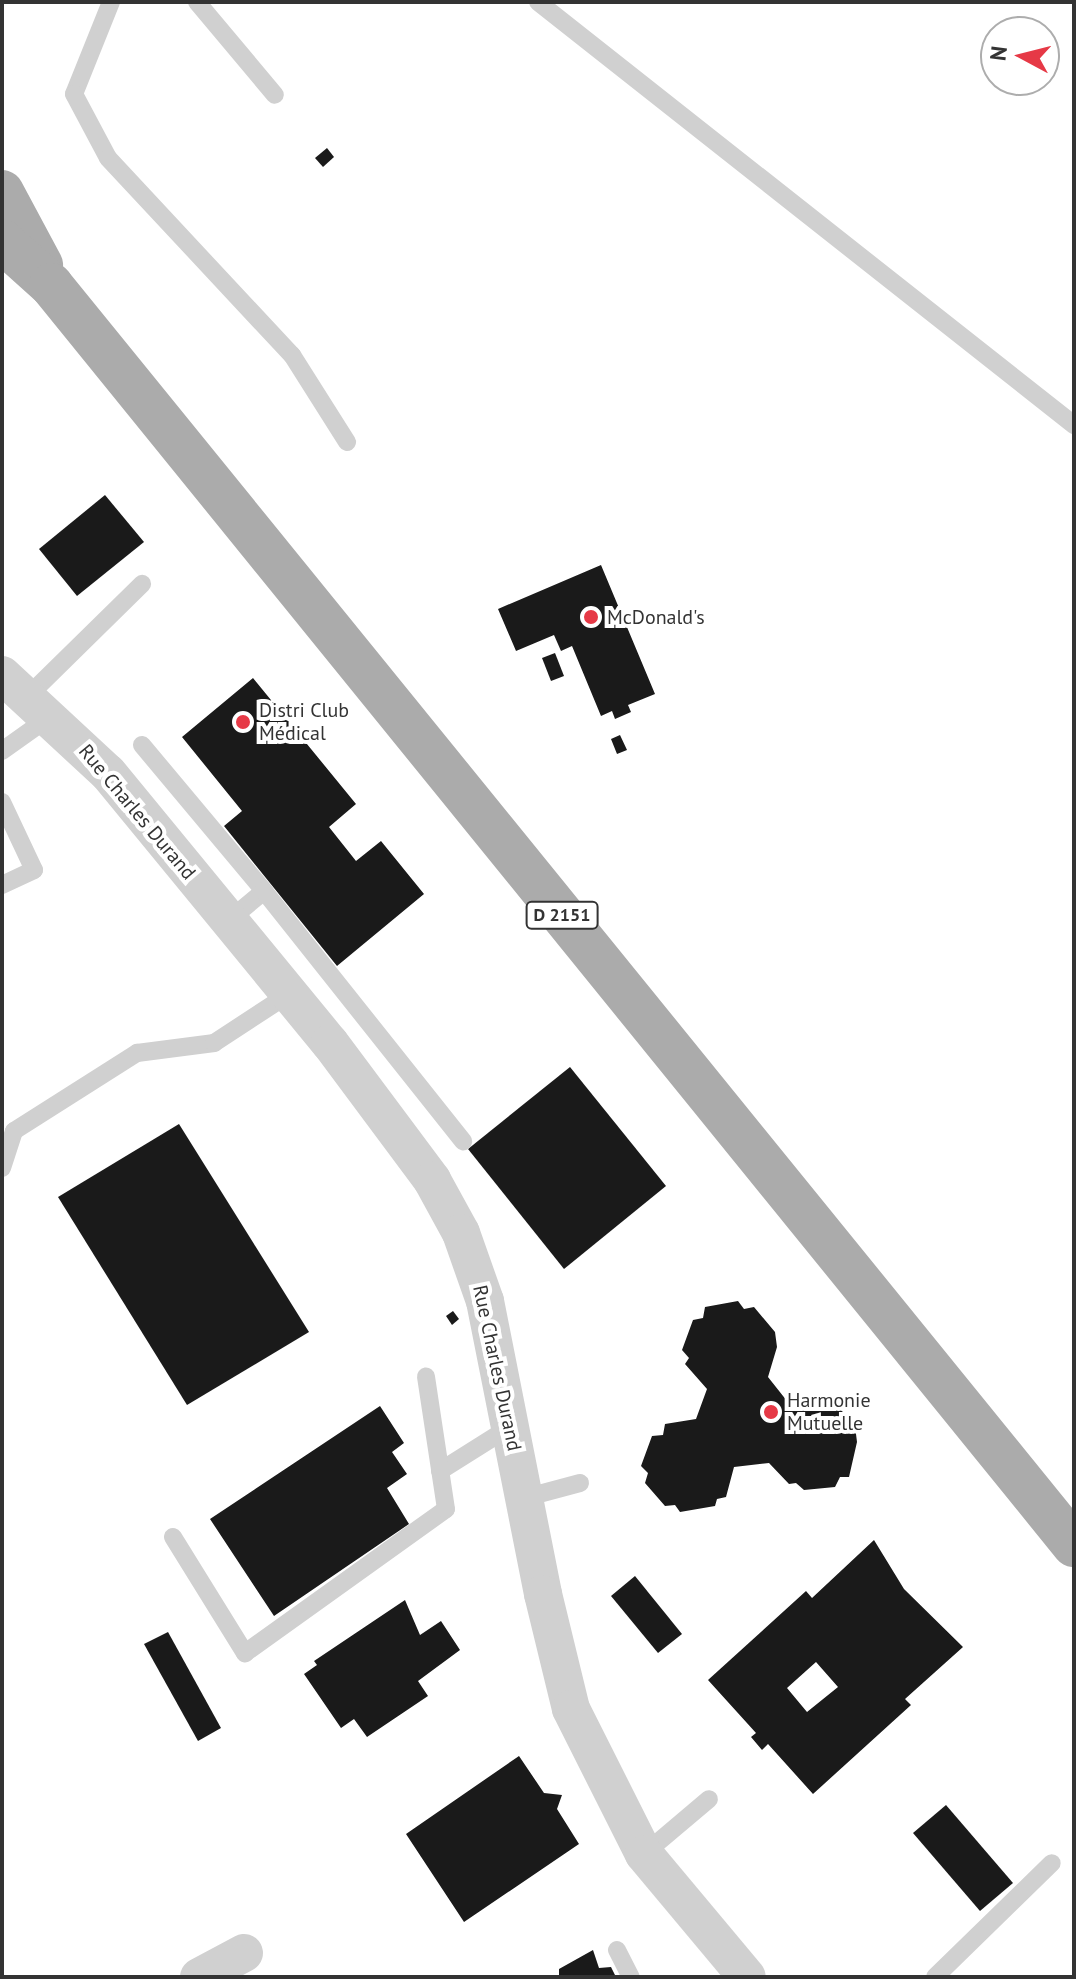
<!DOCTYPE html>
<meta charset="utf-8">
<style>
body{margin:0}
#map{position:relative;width:1076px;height:1979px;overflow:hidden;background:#fff;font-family:"PT Sans",sans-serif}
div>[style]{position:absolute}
.building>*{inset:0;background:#1a1a1a}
.service>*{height:18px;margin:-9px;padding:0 9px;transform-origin:9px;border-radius:9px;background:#d0d0d0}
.minor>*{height:38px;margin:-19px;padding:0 19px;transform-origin:19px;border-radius:19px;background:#d0d0d0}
.primary>*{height:44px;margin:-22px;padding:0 22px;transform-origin:22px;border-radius:22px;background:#ababab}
.dots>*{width:22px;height:22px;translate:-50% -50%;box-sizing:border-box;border:4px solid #fff;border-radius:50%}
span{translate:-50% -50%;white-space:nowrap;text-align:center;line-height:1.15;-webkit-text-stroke:8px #fff;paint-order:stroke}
.shield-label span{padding:2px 6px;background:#fff;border:2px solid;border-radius:6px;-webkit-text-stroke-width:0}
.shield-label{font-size:18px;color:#333;font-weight:700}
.poi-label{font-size:20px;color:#333}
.left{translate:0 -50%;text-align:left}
.street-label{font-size:20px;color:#333}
.frame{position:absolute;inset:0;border:4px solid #333;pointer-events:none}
.north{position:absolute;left:980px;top:16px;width:80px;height:80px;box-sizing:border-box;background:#fff;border:2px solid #adadad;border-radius:50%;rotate:277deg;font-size:22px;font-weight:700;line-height:32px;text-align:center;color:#333}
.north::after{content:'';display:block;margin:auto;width:28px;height:36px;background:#e63946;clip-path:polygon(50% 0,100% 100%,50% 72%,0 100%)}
</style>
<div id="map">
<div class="building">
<i style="clip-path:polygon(327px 148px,334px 157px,323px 167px,315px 158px)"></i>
<i style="clip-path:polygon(105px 495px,144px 542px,77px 596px,39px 549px)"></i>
<i style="clip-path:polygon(601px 565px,655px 694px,628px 705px,631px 712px,615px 719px,612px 711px,601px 716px,572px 646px,561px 651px,554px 635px,516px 651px,498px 609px)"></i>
<i style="clip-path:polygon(555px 653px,564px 676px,551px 681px,542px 658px)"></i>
<i style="clip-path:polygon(253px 678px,356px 804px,329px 827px,356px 861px,381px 841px,424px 894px,337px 966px,224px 826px,242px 811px,182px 737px)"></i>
<i style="clip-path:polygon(620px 735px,627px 750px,617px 754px,611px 739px)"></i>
<i style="clip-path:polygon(570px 1067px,666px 1186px,564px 1269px,468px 1149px)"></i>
<i style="clip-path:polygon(179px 1124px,309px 1332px,187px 1405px,58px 1197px)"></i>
<i style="clip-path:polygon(738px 1301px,744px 1309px,754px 1307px,775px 1332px,777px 1347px,768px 1377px,787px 1401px,820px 1396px,835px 1403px,855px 1426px,857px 1442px,849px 1477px,840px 1477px,835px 1487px,804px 1490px,796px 1483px,789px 1484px,769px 1463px,734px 1467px,726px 1497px,717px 1499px,715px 1506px,680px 1512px,675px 1505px,665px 1506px,645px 1483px,648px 1473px,641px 1466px,652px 1436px,663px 1435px,665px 1424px,696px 1419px,707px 1389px,685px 1364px,689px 1358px,682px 1350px,693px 1320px,703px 1318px,705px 1307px)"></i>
<i style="clip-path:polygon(453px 1311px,459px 1319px,452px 1325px,446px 1316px)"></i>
<i style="clip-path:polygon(380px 1406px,404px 1443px,392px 1452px,407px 1474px,387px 1488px,409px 1524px,274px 1616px,210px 1519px)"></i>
<i style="clip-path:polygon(evenodd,874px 1540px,904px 1589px,963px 1647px,905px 1699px,911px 1705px,813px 1794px,768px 1744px,762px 1750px,751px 1737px,756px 1733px,708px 1680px,806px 1591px,812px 1598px,874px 1540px,816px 1662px,838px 1687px,807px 1712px,787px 1688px,816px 1662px)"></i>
<i style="clip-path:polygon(635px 1576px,682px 1634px,658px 1653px,611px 1596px)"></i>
<i style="clip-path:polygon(405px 1600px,420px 1635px,441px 1621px,460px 1650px,418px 1681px,428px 1696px,367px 1737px,354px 1719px,341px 1728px,304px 1674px,317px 1665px,314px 1661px)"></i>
<i style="clip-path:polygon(168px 1632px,221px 1728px,198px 1741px,144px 1644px)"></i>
<i style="clip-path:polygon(519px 1756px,544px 1793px,562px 1795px,557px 1809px,579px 1844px,464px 1922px,406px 1834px)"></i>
<i style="clip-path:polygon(946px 1805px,1013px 1883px,980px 1911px,913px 1833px)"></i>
<i style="clip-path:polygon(593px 1950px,599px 1968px,611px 1967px,616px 1977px,559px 1977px,559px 1969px)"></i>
</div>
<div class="service">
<i style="left:111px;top:2px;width:99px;rotate:111.9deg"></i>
<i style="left:74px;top:94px;width:72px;rotate:62deg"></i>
<i style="left:108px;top:158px;width:270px;rotate:47deg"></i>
<i style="left:292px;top:355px;width:103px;rotate:57.7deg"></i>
<i style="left:197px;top:2px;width:121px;rotate:50deg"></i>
<i style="left:538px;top:2px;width:683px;rotate:38.28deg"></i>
<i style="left:28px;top:696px;width:160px;rotate:-44.5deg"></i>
<i style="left:142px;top:745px;width:190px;rotate:50.1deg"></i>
<i style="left:264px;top:891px;width:47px;rotate:140.2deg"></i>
<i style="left:2px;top:751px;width:60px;rotate:-35.5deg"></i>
<i style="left:2px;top:802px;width:75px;rotate:64.8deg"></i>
<i style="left:34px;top:870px;width:35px;rotate:155deg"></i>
<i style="left:264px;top:891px;width:320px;rotate:51.5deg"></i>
<i style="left:2px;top:1168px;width:39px;rotate:-72deg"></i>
<i style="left:14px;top:1131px;width:146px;rotate:-32.4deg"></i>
<i style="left:137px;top:1053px;width:78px;rotate:-7.4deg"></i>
<i style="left:214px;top:1043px;width:90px;rotate:-33.2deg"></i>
<i style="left:440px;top:1471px;width:83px;rotate:-32.2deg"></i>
<i style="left:524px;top:1498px;width:58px;rotate:-15deg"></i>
<i style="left:173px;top:1537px;width:137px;rotate:58.2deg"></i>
<i style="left:245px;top:1653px;width:247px;rotate:-35.6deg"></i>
<i style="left:446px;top:1509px;width:134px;rotate:-98.6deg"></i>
<i style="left:644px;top:1854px;width:85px;rotate:-40.2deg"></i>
<i style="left:617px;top:1950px;width:30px;rotate:63deg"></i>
<i style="left:935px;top:1977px;width:163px;rotate:-44.3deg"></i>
</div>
<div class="minor">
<i style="left:2px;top:675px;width:144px;rotate:42.8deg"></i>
<i style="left:108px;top:773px;width:350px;rotate:50.6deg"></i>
<i style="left:330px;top:1043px;width:171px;rotate:53.3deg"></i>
<i style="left:432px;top:1180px;width:60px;rotate:61.3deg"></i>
<i style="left:461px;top:1233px;width:72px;rotate:70.6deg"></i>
<i style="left:485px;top:1301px;width:299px;rotate:78.8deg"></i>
<i style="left:543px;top:1594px;width:118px;rotate:76.3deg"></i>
<i style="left:571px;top:1709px;width:162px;rotate:63.3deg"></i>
<i style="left:644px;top:1854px;width:160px;rotate:50.1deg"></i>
<i style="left:199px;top:1977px;width:51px;rotate:-28.1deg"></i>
</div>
<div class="primary">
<i style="left:2px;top:192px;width:83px;rotate:61.9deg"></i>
<i style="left:2px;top:241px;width:66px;rotate:41.9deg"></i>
<i style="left:51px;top:285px;width:1623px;rotate:50.93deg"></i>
</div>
<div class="dots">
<i style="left:591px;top:617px;background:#e63946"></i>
<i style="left:243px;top:722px;background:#e63946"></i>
<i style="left:771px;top:1412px;background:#e63946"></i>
</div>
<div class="shield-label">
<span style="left:562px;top:915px">D 2151</span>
</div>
<div class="poi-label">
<span class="left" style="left:607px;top:617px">McDonald's</span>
<span class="left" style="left:259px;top:722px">Distri Club<br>Médical</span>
<span class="left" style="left:787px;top:1412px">Harmonie<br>Mutuelle</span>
</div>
<div class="street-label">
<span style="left:137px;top:812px;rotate:50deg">Rue Charles Durand</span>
<span style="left:497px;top:1368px;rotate:78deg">Rue Charles Durand</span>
</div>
<div class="frame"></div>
<div class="north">N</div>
</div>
